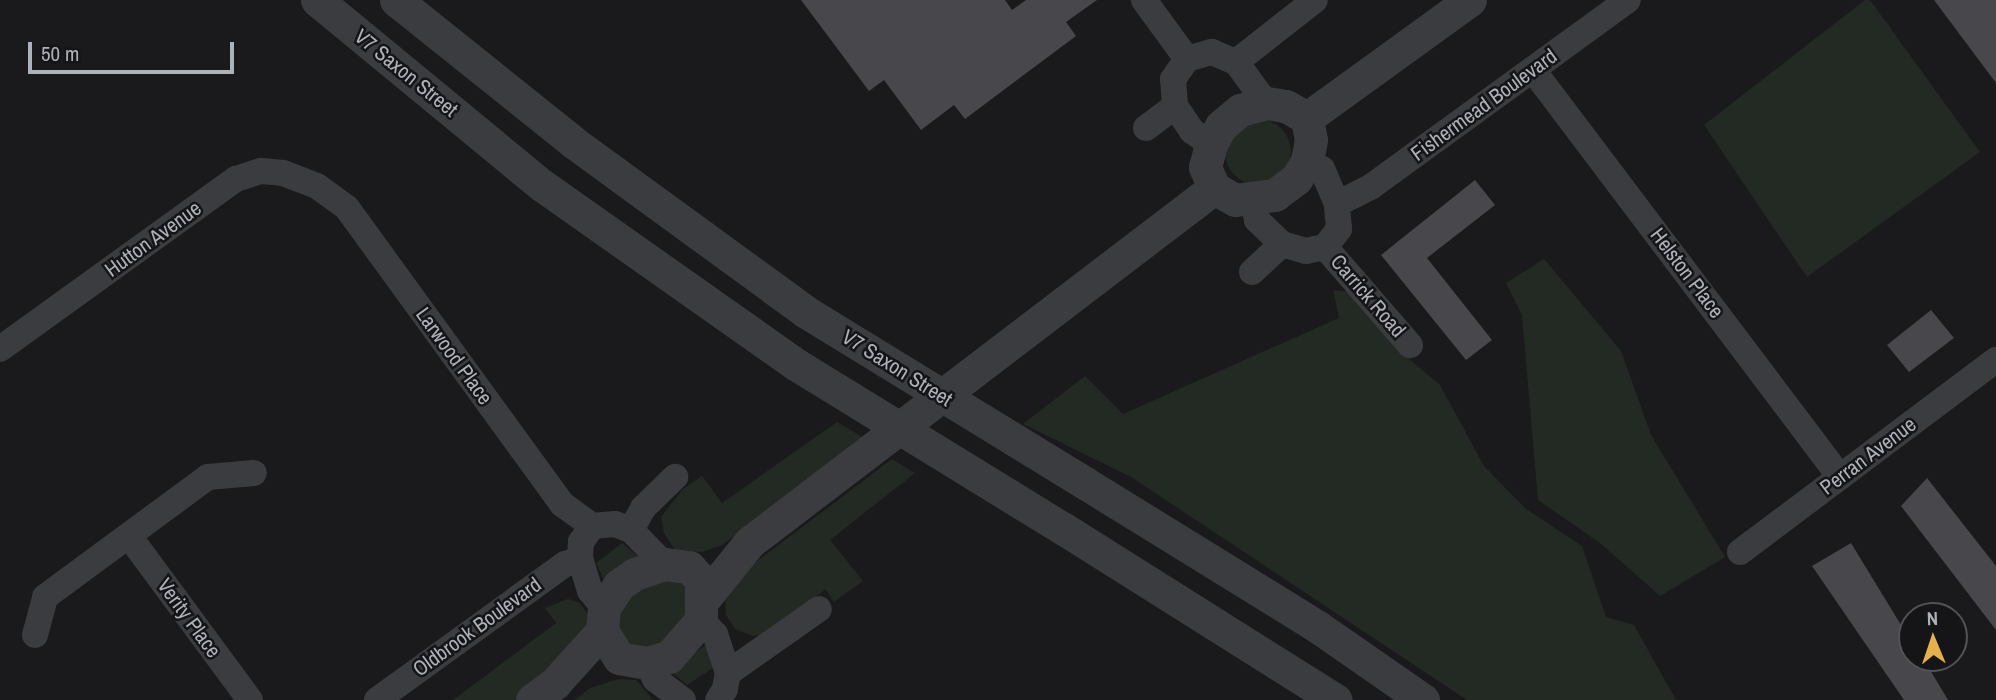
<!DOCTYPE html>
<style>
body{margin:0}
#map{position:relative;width:1996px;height:700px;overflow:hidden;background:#1a1a1c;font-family:"Archivo Narrow",sans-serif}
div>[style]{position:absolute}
.green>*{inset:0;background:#222a23}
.round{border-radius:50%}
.building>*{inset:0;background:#47474c}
.minor>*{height:26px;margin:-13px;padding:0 13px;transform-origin:13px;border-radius:13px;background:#3b3c40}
.tertiary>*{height:33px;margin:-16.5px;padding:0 16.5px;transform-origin:16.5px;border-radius:16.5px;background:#3b3c40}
.tertiary-bridge>*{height:33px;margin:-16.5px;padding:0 16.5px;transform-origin:16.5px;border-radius:16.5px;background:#3b3c40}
span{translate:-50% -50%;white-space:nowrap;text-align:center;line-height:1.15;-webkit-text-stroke:5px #151517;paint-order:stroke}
.street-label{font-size:21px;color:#adb1ba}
.north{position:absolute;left:1898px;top:602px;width:70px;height:70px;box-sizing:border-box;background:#151517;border:2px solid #525358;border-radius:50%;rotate:358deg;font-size:19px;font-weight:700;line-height:28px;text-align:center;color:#adb1ba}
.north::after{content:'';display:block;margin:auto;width:24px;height:32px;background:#e5b148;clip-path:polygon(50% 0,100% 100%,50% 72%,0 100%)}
.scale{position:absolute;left:28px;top:42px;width:206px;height:32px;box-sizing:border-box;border:4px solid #adb1ba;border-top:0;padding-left:9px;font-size:21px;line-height:24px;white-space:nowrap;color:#adb1ba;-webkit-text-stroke:5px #151517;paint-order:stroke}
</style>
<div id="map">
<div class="green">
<i style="clip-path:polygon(1865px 0,1870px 0,1980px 152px,1807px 277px,1704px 125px)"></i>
<i class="round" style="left:1225px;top:119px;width:66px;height:66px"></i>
<i style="clip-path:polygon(1544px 259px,1621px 351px,1651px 435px,1725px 557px,1660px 596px,1600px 543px,1538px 500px,1522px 315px,1506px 283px)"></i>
<i style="clip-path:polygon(1333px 290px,1353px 292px,1396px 348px,1440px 385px,1484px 466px,1526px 509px,1582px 546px,1606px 617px,1634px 625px,1676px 700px,1467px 700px,1131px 477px,1023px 424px,1085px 376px,1123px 414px,1339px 318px)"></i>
<i style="clip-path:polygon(837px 422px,866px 439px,722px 545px,702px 552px,675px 550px,664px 533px,661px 517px,683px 489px,702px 476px,722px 503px)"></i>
<i style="clip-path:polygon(892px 459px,915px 473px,830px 540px,863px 581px,834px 602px,826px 589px,764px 634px,753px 636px,735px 629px,726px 615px,725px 601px,743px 572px)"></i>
<i style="clip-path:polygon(622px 543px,641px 559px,606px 584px,596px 563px)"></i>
<i style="clip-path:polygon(669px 580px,682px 582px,694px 603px,659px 648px,626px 646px,616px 622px,627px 600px,647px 584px)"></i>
<i style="clip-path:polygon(568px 599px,580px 603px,594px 623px,522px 700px,453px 700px,556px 623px,545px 608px)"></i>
<i style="clip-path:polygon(707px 644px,717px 665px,687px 685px,670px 671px)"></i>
<i style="clip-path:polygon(619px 679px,636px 680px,653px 700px,575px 700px,590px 688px)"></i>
</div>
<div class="building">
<i style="clip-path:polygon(801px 0,1005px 0,1012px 10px,1026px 0,1097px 0,1066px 22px,1076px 36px,965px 119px,954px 105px,921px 130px,884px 80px,869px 91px)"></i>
<i style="clip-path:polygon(1934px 0,1996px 0,1996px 83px)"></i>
<i style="clip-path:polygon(1475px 180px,1495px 205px,1427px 258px,1492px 340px,1466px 360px,1381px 255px)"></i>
<i style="clip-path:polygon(1931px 310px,1954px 338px,1909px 372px,1887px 345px)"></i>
<i style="clip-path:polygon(1927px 478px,1996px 566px,1996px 630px,1901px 506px)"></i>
<i style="clip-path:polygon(1851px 543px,1912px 643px,1912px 658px,1923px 658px,1948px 700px,1904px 700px,1812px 566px)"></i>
</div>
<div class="minor">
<i style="left:1144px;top:0;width:73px;rotate:53.9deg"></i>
<i style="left:1236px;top:62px;width:100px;rotate:-38.1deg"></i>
<i style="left:1533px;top:70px;width:510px;rotate:52.97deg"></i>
<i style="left:1146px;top:128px;width:36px;rotate:-37deg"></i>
<i style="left:1211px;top:144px;width:23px;rotate:-146deg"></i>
<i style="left:1192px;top:131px;width:30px;rotate:-124deg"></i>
<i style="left:1175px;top:106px;width:27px;rotate:-94deg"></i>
<i style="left:1173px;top:79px;width:24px;rotate:-55deg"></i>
<i style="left:1187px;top:59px;width:26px;rotate:-16deg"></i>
<i style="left:1212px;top:52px;width:26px;rotate:23deg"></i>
<i style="left:1236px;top:62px;width:51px;rotate:53.8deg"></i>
<i style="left:1253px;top:200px;width:20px;rotate:79deg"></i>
<i style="left:1257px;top:220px;width:35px;rotate:44deg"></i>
<i style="left:1282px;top:244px;width:25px;rotate:16deg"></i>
<i style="left:1306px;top:251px;width:19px;rotate:-12deg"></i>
<i style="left:1325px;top:247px;width:23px;rotate:-52deg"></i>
<i style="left:1339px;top:229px;width:25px;rotate:-95deg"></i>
<i style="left:1337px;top:204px;width:38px;rotate:-113deg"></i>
<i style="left:1322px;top:169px;width:17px;rotate:-152deg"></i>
<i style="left:1337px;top:204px;width:39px;rotate:-27deg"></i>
<i style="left:1372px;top:186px;width:316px;rotate:-36deg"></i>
<i style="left:1325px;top:247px;width:130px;rotate:49.1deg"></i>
<i style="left:1252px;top:272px;width:41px;rotate:-43deg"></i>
<i style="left:0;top:349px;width:291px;rotate:-35.8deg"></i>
<i style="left:236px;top:179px;width:26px;rotate:-18deg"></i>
<i style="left:261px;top:171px;width:22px;rotate:5deg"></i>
<i style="left:283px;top:173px;width:36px;rotate:21deg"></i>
<i style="left:317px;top:186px;width:37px;rotate:36deg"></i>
<i style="left:347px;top:208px;width:366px;rotate:54deg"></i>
<i style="left:562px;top:504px;width:37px;rotate:36deg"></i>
<i style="left:631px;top:530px;width:25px;rotate:-61deg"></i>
<i style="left:643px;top:508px;width:45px;rotate:-44.1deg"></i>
<i style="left:129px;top:536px;width:204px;rotate:53.6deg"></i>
<i style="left:1740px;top:552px;width:320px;rotate:-36.9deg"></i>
<i style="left:604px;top:608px;width:22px;rotate:-129deg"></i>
<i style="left:590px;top:591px;width:34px;rotate:-107deg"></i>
<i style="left:580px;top:559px;width:17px;rotate:-87deg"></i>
<i style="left:581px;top:542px;width:19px;rotate:-55deg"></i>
<i style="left:592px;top:526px;width:23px;rotate:-5deg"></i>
<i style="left:615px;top:524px;width:17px;rotate:21deg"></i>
<i style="left:631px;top:530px;width:47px;rotate:45.9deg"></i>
<i style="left:701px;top:620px;width:20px;rotate:45deg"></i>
<i style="left:715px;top:634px;width:41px;rotate:71.6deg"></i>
<i style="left:728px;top:673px;width:16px;rotate:101deg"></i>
<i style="left:725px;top:689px;width:13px;rotate:122deg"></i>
<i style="left:35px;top:635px;width:39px;rotate:-75deg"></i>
<i style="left:45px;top:597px;width:202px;rotate:-36.4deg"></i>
<i style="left:208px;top:477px;width:46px;rotate:-5deg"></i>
<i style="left:647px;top:663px;width:18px;rotate:63deg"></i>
<i style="left:655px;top:679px;width:35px;rotate:37deg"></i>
<i style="left:728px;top:673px;width:111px;rotate:-35.1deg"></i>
<i style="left:377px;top:700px;width:232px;rotate:-35.9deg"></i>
<i style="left:565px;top:564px;width:16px;rotate:-18deg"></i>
</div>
<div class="tertiary">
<i style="left:317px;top:0;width:293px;rotate:39.5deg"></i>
<i style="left:543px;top:186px;width:311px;rotate:35.2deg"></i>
<i style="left:396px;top:0;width:227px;rotate:38.7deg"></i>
<i style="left:573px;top:142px;width:288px;rotate:36.1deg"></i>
<i style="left:1266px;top:103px;width:20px;rotate:9deg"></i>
<i style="left:1286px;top:106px;width:24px;rotate:30deg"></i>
<i style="left:1307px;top:118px;width:22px;rotate:80deg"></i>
<i style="left:1311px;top:140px;width:21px;rotate:101deg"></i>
<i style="left:1307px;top:161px;width:21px;rotate:121deg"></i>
<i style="left:1296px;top:179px;width:26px;rotate:143deg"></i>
<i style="left:1275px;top:195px;width:40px;rotate:172.9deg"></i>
<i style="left:1235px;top:200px;width:24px;rotate:-150deg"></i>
<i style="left:1214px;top:188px;width:23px;rotate:-113deg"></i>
<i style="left:1205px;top:167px;width:24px;rotate:-75deg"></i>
<i style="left:1211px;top:144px;width:21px;rotate:-61deg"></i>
<i style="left:1221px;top:126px;width:25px;rotate:-40deg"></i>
<i style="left:1240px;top:110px;width:27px;rotate:-15deg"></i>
<i style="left:1307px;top:118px;width:201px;rotate:-35.9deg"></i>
<i style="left:1085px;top:483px;width:274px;rotate:31.7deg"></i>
<i style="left:1318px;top:627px;width:128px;rotate:34.8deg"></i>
<i style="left:1064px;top:529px;width:321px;rotate:32.2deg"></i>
<i style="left:664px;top:564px;width:25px;rotate:7deg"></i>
<i style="left:689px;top:567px;width:18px;rotate:47deg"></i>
<i style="left:701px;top:580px;width:40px;rotate:90deg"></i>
<i style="left:701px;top:620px;width:49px;rotate:130.9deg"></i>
<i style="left:669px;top:657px;width:23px;rotate:165deg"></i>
<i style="left:647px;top:663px;width:28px;rotate:-170deg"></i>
<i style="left:619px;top:658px;width:32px;rotate:-122deg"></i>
<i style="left:602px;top:631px;width:23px;rotate:-85deg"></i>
<i style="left:604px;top:608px;width:27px;rotate:-57deg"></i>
<i style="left:619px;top:585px;width:19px;rotate:-35deg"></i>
<i style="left:635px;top:574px;width:31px;rotate:-19deg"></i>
<i style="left:703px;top:600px;width:75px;rotate:-51deg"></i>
<i style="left:750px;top:542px;width:584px;rotate:-37.34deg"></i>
<i style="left:532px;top:700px;width:29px;rotate:-36deg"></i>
<i style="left:555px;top:683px;width:70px;rotate:-47.9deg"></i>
</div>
<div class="tertiary-bridge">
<i style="left:806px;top:312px;width:327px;rotate:31.5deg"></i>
<i style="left:797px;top:365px;width:313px;rotate:31.6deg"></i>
</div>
<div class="street-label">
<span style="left:406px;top:73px;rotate:39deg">V7 Saxon Street</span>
<span style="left:1484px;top:105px;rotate:-36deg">Fishermead Boulevard</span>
<span style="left:153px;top:239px;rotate:-36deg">Hutton Avenue</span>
<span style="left:1687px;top:273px;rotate:53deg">Helston Place</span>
<span style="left:1368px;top:296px;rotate:49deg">Carrick Road</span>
<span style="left:454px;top:356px;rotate:54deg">Larwood Place</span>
<span style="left:897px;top:368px;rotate:32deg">V7 Saxon Street</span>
<span style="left:1868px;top:456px;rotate:-37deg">Perran Avenue</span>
<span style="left:189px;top:618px;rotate:54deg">Verity Place</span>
<span style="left:477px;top:627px;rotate:-36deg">Oldbrook Boulevard</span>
</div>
<div class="north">N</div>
<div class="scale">50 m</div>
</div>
